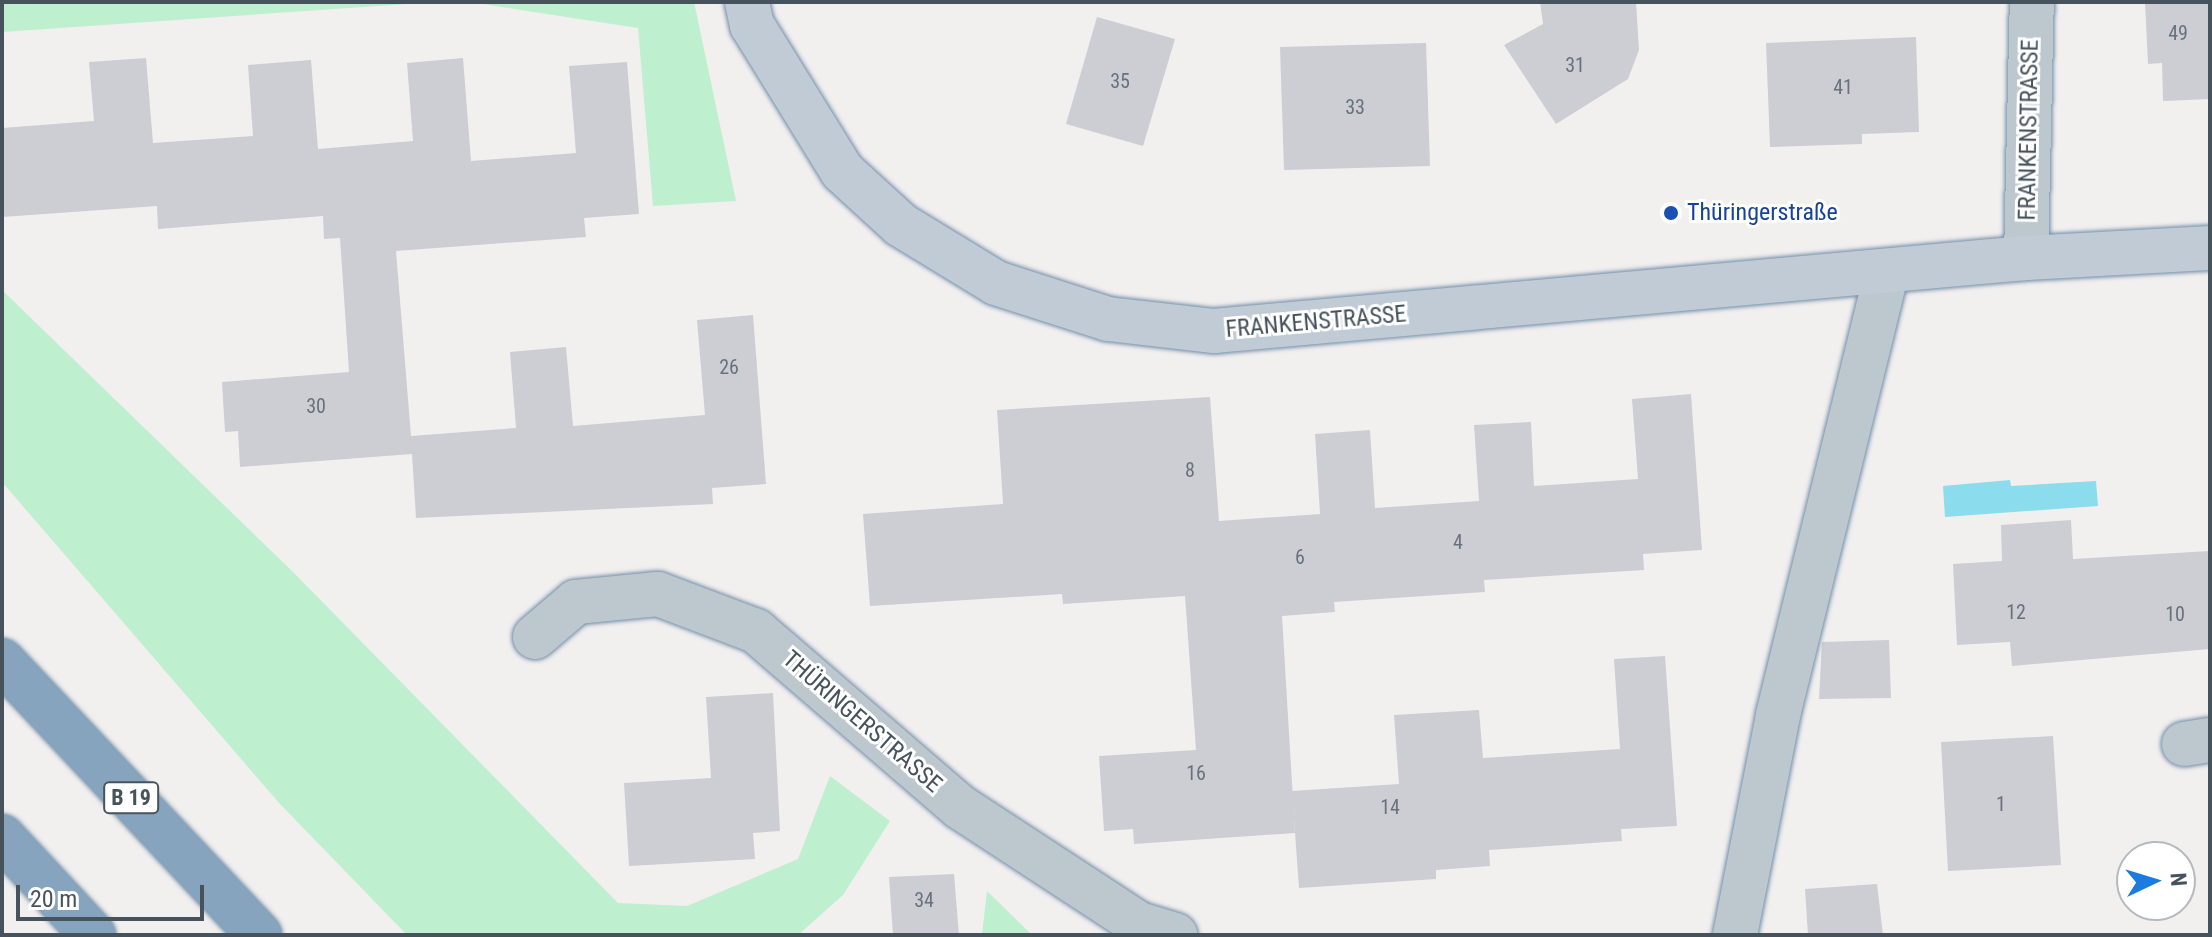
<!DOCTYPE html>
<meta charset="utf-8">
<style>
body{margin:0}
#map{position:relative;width:2212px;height:937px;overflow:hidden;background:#f2efef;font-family:"Roboto Condensed",sans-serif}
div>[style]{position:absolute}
.green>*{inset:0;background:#beefce}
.water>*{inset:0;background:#8bdcec}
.building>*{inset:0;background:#ccced4}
.roads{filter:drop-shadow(0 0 2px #728fa9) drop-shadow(0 0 2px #728fa9)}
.street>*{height:44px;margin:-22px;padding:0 22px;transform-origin:22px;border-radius:22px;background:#bdc7ce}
.secondary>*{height:44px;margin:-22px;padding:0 22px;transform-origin:22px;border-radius:22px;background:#c0cbd6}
.highway>*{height:44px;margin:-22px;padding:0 22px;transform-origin:22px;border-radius:22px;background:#87a4be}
.dots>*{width:22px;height:22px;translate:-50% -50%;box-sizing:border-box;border:4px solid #fff;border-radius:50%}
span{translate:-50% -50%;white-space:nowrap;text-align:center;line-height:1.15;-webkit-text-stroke:6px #fff;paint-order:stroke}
.number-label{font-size:20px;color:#68727a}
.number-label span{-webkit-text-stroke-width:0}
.shield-label span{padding:2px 6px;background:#fff;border:2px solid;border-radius:6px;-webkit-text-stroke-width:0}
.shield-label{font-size:22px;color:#47535c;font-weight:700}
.street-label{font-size:24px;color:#47535c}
.transit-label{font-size:24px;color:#164399}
.left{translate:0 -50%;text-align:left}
.frame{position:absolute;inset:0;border:4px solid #47535c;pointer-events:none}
.north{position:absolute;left:2116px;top:841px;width:80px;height:80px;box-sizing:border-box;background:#fff;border:2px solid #b5babe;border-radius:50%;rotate:86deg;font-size:22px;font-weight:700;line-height:32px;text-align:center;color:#47535c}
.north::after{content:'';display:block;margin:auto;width:28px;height:36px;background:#1a7be1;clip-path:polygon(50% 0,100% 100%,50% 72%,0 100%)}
.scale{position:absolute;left:16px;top:885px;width:188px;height:36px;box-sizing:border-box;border:4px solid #47535c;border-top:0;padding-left:10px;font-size:24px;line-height:28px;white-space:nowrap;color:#47535c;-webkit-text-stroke:6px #fff;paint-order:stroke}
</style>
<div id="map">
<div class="green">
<i style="clip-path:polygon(2px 2px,437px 2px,2px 32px)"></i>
<i style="clip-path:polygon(470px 2px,694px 2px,736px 201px,653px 206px,638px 28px)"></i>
<i style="clip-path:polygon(2px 290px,292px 571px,618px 903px,687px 906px,798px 859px,830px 776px,890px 821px,843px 895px,798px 935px,407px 935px,280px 804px,2px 482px)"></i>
<i style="clip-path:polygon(987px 891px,1032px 935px,982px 935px)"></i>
</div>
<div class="water">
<i style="clip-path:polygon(2010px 480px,2011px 486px,2096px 481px,2098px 506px,1945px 517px,1943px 486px)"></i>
</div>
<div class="building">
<i style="clip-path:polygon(1540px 2px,1636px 2px,1639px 50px,1628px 79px,1556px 124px,1504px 45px,1543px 24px)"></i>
<i style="clip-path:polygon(2145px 2px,2210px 2px,2210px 99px,2163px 101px,2162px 63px,2148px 64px)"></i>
<i style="clip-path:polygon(1097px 17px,1175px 39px,1143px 146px,1066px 124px)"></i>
<i style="clip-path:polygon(1916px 37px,1919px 132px,1862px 134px,1862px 144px,1770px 147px,1766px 43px)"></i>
<i style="clip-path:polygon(1426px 43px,1430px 166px,1284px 170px,1280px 47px)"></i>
<i style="clip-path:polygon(146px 58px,153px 143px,253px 136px,248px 65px,311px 60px,318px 149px,413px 141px,407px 63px,463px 58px,471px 161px,576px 153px,569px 66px,627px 62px,639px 214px,584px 218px,586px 237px,396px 251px,411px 436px,516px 428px,510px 352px,566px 347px,573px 426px,705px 415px,697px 320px,753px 315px,766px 484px,712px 488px,713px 504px,416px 518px,412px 454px,240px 467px,238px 431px,225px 432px,222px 382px,349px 372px,340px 238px,324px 239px,323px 216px,158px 229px,157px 206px,2px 217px,2px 128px,94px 121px,89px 62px)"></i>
<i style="clip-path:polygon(1691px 394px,1702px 550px,1643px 554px,1644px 570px,1484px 580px,1485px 592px,1334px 602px,1335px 612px,1282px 616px,1295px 833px,1134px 844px,1133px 829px,1104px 831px,1099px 756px,1196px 750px,1185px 596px,1063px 604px,1062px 594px,870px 606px,863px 514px,1003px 504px,997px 410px,1210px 397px,1219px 521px,1320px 514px,1315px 434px,1370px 430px,1375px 508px,1479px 501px,1474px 425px,1531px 422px,1534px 486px,1638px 479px,1632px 399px)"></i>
<i style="clip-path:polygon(2071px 520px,2073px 559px,2210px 551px,2210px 649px,2012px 666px,2010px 642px,1957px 645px,1953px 564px,2002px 561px,2001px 525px)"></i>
<i style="clip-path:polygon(1889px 640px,1891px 698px,1819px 699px,1822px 642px)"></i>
<i style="clip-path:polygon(1665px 656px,1677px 826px,1621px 829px,1622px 841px,1489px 850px,1490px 866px,1436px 870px,1436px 879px,1299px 888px,1292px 791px,1399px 784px,1394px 715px,1479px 710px,1483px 758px,1620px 749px,1614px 659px)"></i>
<i style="clip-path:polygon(773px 693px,780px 831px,753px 833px,755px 859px,629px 866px,624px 783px,711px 778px,706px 697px)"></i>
<i style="clip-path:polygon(2053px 736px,2061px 865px,1948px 871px,1941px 742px)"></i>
<i style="clip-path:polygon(954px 874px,959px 935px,893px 935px,889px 877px)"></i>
<i style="clip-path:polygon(1877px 884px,1883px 935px,1808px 935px,1805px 889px)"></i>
</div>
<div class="roads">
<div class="street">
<i style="left:2026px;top:258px;width:256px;rotate:-88.7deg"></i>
<i style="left:535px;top:637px;width:54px;rotate:-40.5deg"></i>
<i style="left:576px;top:602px;width:82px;rotate:-5.6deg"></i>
<i style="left:658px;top:594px;width:105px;rotate:20.7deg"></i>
<i style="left:756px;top:631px;width:269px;rotate:40.8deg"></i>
<i style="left:960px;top:807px;width:214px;rotate:33.2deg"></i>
<i style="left:1139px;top:924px;width:38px;rotate:17deg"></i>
<i style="left:2184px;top:744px;width:26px;rotate:-9deg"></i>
<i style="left:1735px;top:935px;width:224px;rotate:-78.9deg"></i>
<i style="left:1778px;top:715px;width:457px;rotate:-76.2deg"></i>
</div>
<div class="secondary">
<i style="left:747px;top:2px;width:24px;rotate:78deg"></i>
<i style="left:752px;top:25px;width:172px;rotate:58.3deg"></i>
<i style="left:842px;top:171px;width:80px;rotate:42.5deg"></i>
<i style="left:901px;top:225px;width:111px;rotate:31.4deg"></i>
<i style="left:996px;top:283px;width:118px;rotate:17.8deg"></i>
<i style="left:1108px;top:319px;width:107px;rotate:6.5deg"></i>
<i style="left:1214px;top:331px;width:815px;rotate:-5.14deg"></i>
<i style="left:2026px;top:258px;width:184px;rotate:-3.1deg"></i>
</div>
<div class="highway">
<i style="left:2px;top:661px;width:376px;rotate:46.8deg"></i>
<i style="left:2px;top:837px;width:134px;rotate:47.1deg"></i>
</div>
</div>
<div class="dots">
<i style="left:1671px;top:213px;background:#1a4fb4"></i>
</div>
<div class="number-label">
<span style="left:2178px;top:33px">49</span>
<span style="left:1575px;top:65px">31</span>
<span style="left:1120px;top:81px">35</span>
<span style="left:1843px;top:87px">41</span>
<span style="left:1355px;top:107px">33</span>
<span style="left:729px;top:367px">26</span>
<span style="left:316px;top:406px">30</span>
<span style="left:1190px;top:470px">8</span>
<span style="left:1458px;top:542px">4</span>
<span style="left:1300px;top:557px">6</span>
<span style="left:2016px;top:612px">12</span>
<span style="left:2175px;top:614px">10</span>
<span style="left:1196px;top:773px">16</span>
<span style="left:2001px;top:804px">1</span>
<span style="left:1390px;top:807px">14</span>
<span style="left:924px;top:900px">34</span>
</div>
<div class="shield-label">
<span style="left:131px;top:798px">B 19</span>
</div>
<div class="street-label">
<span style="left:2029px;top:130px;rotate:-89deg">FRANKENSTRASSE</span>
<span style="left:1316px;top:322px;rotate:-5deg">FRANKENSTRASSE</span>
<span style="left:862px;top:722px;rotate:41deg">THÜRINGERSTRASSE</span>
</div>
<div class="transit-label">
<span class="left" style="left:1687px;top:213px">Thüringerstraße</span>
</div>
<div class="frame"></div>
<div class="north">N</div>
<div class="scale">20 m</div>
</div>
